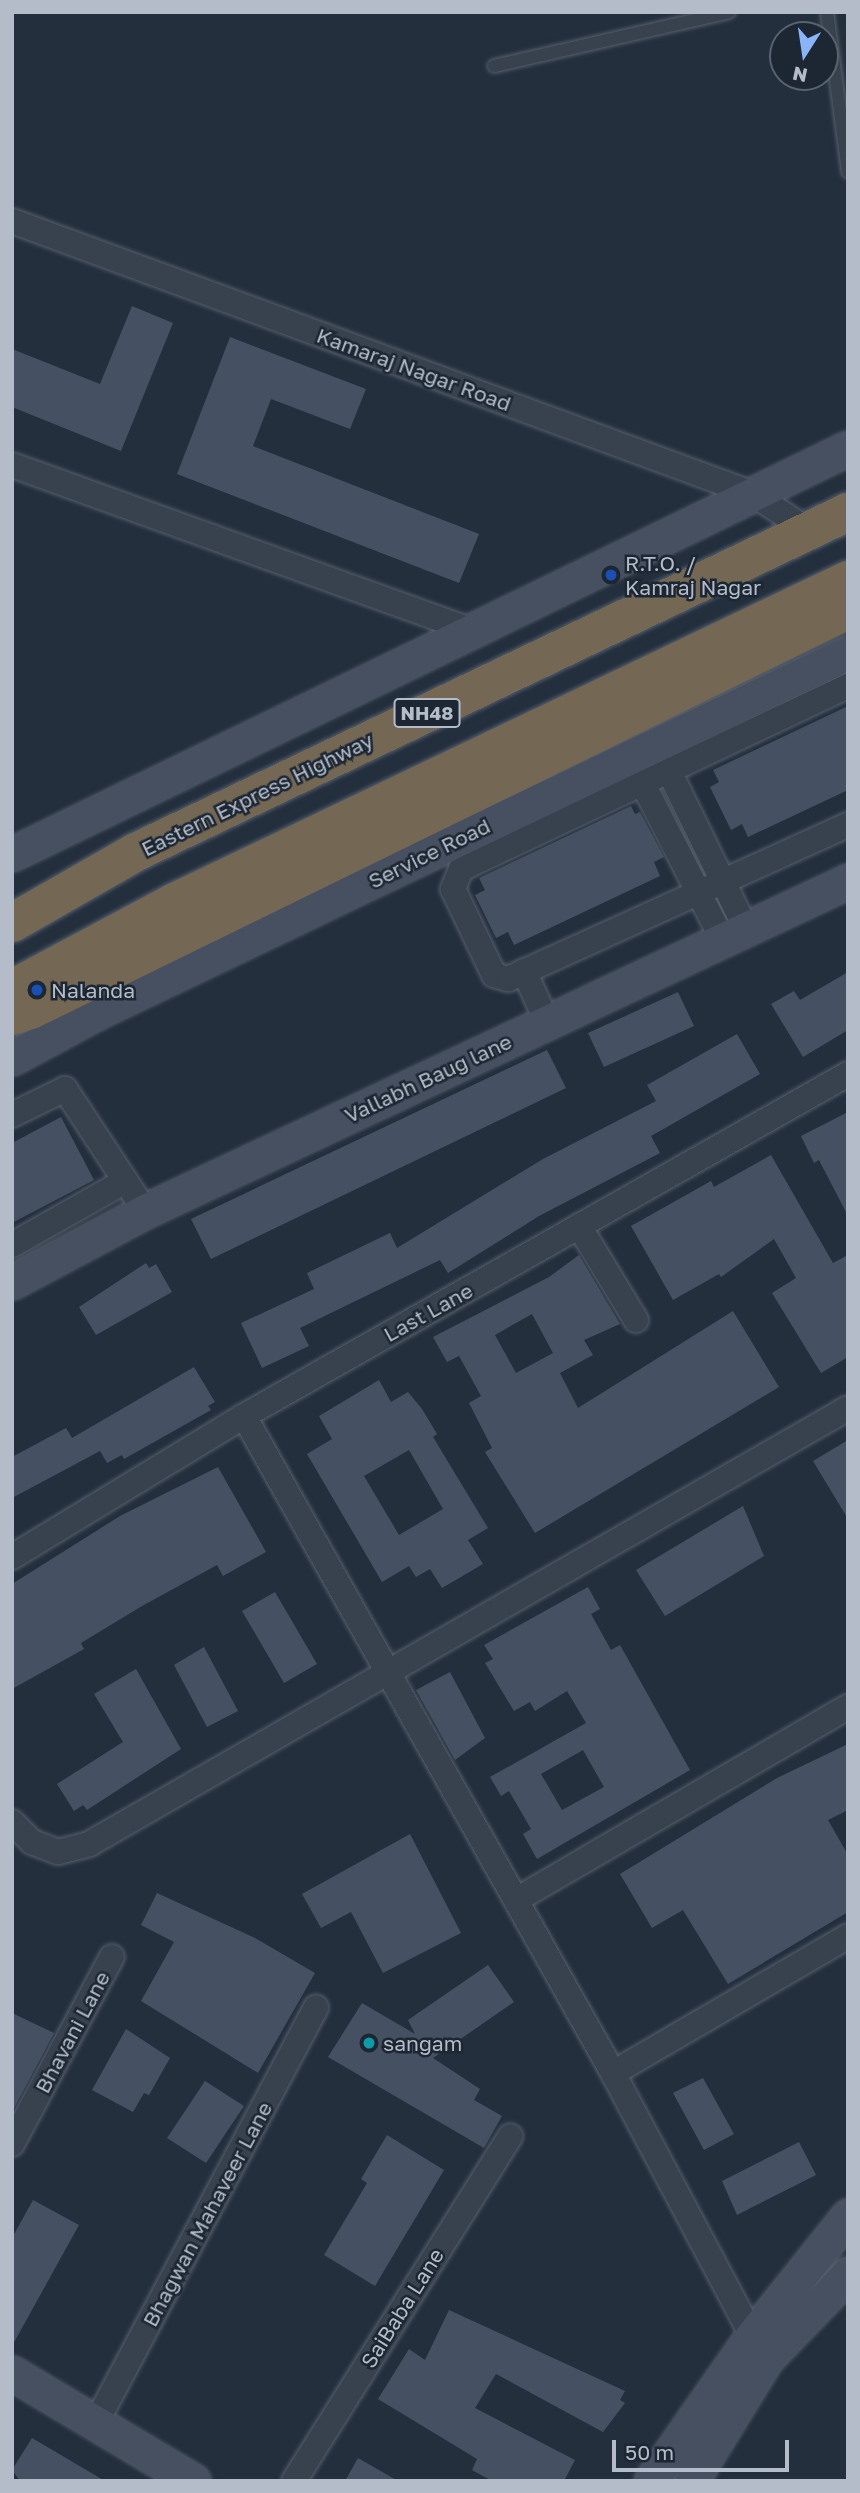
<!DOCTYPE html>
<style>
body{margin:0}
#map{position:relative;width:860px;height:2493px;overflow:hidden;background:#242f3e;font-family:"Golos Text",sans-serif}
div>[style]{position:absolute}
.building>*{inset:0;background:#455162}
.roads{filter:drop-shadow(0 0 2px #565f6c) drop-shadow(0 0 2px #565f6c)}
.lane>*{height:12px;margin:-6px;padding:0 6px;transform-origin:6px;border-radius:6px;background:#38414e}
.street>*{height:24px;margin:-12px;padding:0 12px;transform-origin:12px;border-radius:12px;background:#38414e}
.secondary>*{height:33px;margin:-16.5px;padding:0 16.5px;transform-origin:16.5px;border-radius:16.5px;background:#465061}
.highway>*{height:38px;margin:-19px;padding:0 19px;transform-origin:19px;border-radius:19px;background:#746855}
.dots>*{width:19px;height:19px;translate:-50% -50%;box-sizing:border-box;border:4px solid #1d2633;border-radius:50%}
span{translate:-50% -50%;white-space:nowrap;text-align:center;line-height:1.15;-webkit-text-stroke:5px #1d2633;paint-order:stroke}
.shield-label span{padding:2px 5px;background:#1d2633;border:2px solid;border-radius:5px;-webkit-text-stroke-width:0}
.shield-label{font-size:19px;color:#b4bcc9;font-weight:700}
.street-label{font-size:21px;color:#b4bcc9}
.poi-label{font-size:21px;color:#b4bcc9}
.left{translate:0 -50%;text-align:left}
.frame{position:absolute;inset:0;border:14px solid #b4bcc9;pointer-events:none}
.north{position:absolute;left:769px;top:21px;width:70px;height:70px;box-sizing:border-box;background:#1d2633;border:2px solid #59626f;border-radius:50%;rotate:192deg;font-size:19px;font-weight:700;line-height:28px;text-align:center;color:#b4bcc9}
.north::after{content:'';display:block;margin:auto;width:24px;height:32px;background:#8ab4f8;clip-path:polygon(50% 0,100% 100%,50% 72%,0 100%)}
.scale{position:absolute;left:612px;top:2440px;width:177px;height:32px;box-sizing:border-box;border:4px solid #b4bcc9;border-top:0;padding-left:9px;font-size:21px;line-height:24px;white-space:nowrap;color:#b4bcc9;-webkit-text-stroke:5px #1d2633;paint-order:stroke}
</style>
<div id="map">
<div class="building">
<i style="clip-path:polygon(132px 306px,173px 323px,121px 451px,12px 407px,12px 349px,100px 384px)"></i>
<i style="clip-path:polygon(230px 337px,366px 389px,350px 429px,271px 399px,253px 446px,479px 534px,459px 583px,177px 474px)"></i>
<i style="clip-path:polygon(848px 706px,848px 790px,748px 837px,742px 824px,731px 830px,710px 787px,719px 782px,713px 770px)"></i>
<i style="clip-path:polygon(631px 806px,635px 814px,640px 812px,664px 857px,654px 862px,660px 876px,514px 945px,508px 932px,496px 938px,475px 895px,485px 890px,479px 878px)"></i>
<i style="clip-path:polygon(848px 972px,848px 1030px,803px 1057px,771px 1004px,794px 991px,800px 1000px)"></i>
<i style="clip-path:polygon(678px 992px,694px 1026px,604px 1067px,588px 1033px)"></i>
<i style="clip-path:polygon(737px 1034px,760px 1074px,651px 1136px,660px 1153px,539px 1216px,448px 1273px,440px 1260px,300px 1328px,309px 1346px,262px 1368px,241px 1323px,314px 1289px,307px 1273px,390px 1233px,397px 1248px,543px 1159px,656px 1101px,647px 1085px)"></i>
<i style="clip-path:polygon(547px 1050px,566px 1088px,211px 1259px,191px 1219px)"></i>
<i style="clip-path:polygon(848px 1112px,848px 1216px,819px 1160px,814px 1163px,801px 1136px)"></i>
<i style="clip-path:polygon(61px 1117px,94px 1180px,12px 1223px,12px 1143px)"></i>
<i style="clip-path:polygon(771px 1155px,833px 1263px,848px 1255px,848px 1357px,821px 1373px,772px 1293px,796px 1278px,774px 1239px,721px 1277px,719px 1274px,673px 1300px,631px 1226px,711px 1181px,714px 1187px)"></i>
<i style="clip-path:polygon(evenodd,579px 1255px,620px 1324px,584px 1340px,593px 1355px,560px 1373px,578px 1408px,733px 1311px,779px 1387px,535px 1533px,485px 1452px,492px 1448px,469px 1403px,481px 1396px,459px 1356px,447px 1362px,433px 1337px,549px 1277px,579px 1255px,532px 1314px,553px 1353px,516px 1373px,495px 1335px,532px 1314px)"></i>
<i style="clip-path:polygon(146px 1263px,149px 1268px,156px 1264px,172px 1292px,96px 1335px,79px 1307px)"></i>
<i style="clip-path:polygon(194px 1367px,215px 1402px,208px 1406px,211px 1410px,124px 1459px,122px 1455px,107px 1463px,100px 1451px,12px 1498px,12px 1457px,66px 1428px,72px 1438px)"></i>
<i style="clip-path:polygon(evenodd,379px 1380px,391px 1402px,408px 1392px,422px 1409px,437px 1434px,433px 1437px,488px 1528px,468px 1540px,483px 1564px,442px 1588px,430px 1569px,416px 1577px,409px 1566px,382px 1582px,307px 1454px,332px 1439px,319px 1416px,379px 1380px,409px 1450px,443px 1509px,399px 1535px,364px 1476px,409px 1450px)"></i>
<i style="clip-path:polygon(848px 1440px,848px 1519px,813px 1461px)"></i>
<i style="clip-path:polygon(218px 1467px,266px 1552px,223px 1576px,217px 1565px,142px 1606px,81px 1643px,84px 1649px,12px 1689px,12px 1584px,120px 1516px)"></i>
<i style="clip-path:polygon(743px 1506px,764px 1556px,665px 1616px,636px 1570px)"></i>
<i style="clip-path:polygon(evenodd,588px 1587px,600px 1609px,591px 1614px,611px 1650px,620px 1645px,690px 1770px,537px 1859px,523px 1834px,531px 1829px,509px 1791px,501px 1796px,490px 1777px,586px 1723px,567px 1691px,535px 1711px,530px 1702px,514px 1711px,485px 1663px,493px 1659px,484px 1645px,588px 1587px,583px 1750px,604px 1787px,562px 1810px,541px 1774px,583px 1750px)"></i>
<i style="clip-path:polygon(275px 1592px,317px 1664px,284px 1683px,242px 1611px)"></i>
<i style="clip-path:polygon(204px 1647px,238px 1711px,207px 1727px,174px 1665px)"></i>
<i style="clip-path:polygon(136px 1669px,181px 1749px,87px 1810px,83px 1805px,74px 1811px,57px 1784px,123px 1742px,94px 1694px)"></i>
<i style="clip-path:polygon(450px 1672px,485px 1738px,455px 1760px,416px 1690px)"></i>
<i style="clip-path:polygon(848px 1744px,848px 1810px,828px 1820px,848px 1855px,848px 1912px,728px 1984px,683px 1910px,652px 1928px,620px 1874px,777px 1778px)"></i>
<i style="clip-path:polygon(410px 1834px,461px 1933px,383px 1973px,351px 1912px,321px 1928px,302px 1894px)"></i>
<i style="clip-path:polygon(157px 1893px,255px 1938px,315px 1973px,258px 2073px,141px 2001px,174px 1942px,141px 1925px)"></i>
<i style="clip-path:polygon(488px 1965px,514px 2002px,433px 2058px,480px 2089px,474px 2100px,502px 2116px,484px 2148px,328px 2057px,362px 2003px,415px 2034px,408px 2020px)"></i>
<i style="clip-path:polygon(12px 2013px,54px 2033px,12px 2112px)"></i>
<i style="clip-path:polygon(126px 2029px,170px 2058px,149px 2095px,144px 2093px,133px 2112px,92px 2090px)"></i>
<i style="clip-path:polygon(703px 2078px,734px 2134px,704px 2150px,673px 2093px)"></i>
<i style="clip-path:polygon(205px 2081px,244px 2106px,206px 2163px,167px 2138px)"></i>
<i style="clip-path:polygon(387px 2135px,444px 2170px,375px 2286px,324px 2255px,367px 2183px,361px 2179px)"></i>
<i style="clip-path:polygon(799px 2142px,816px 2175px,737px 2215px,722px 2181px)"></i>
<i style="clip-path:polygon(33px 2200px,79px 2225px,12px 2346px,12px 2238px)"></i>
<i style="clip-path:polygon(449px 2310px,625px 2391px,620px 2400px,625px 2403px,603px 2432px,496px 2374px,475px 2408px,575px 2460px,564px 2481px,492px 2481px,472px 2470px,477px 2459px,378px 2399px,409px 2349px,425px 2360px)"></i>
<i style="clip-path:polygon(32px 2438px,105px 2481px,20px 2481px,12px 2470px)"></i>
<i style="clip-path:polygon(358px 2458px,398px 2481px,345px 2481px)"></i>
</div>
<div class="roads">
<div class="lane">
<i style="left:827px;top:12px;width:161px;rotate:82.5deg"></i>
<i style="left:494px;top:66px;width:241px;rotate:-12.9deg"></i>
</div>
<div class="street">
<i style="left:12px;top:221px;width:790px;rotate:20.22deg"></i>
<i style="left:753px;top:494px;width:67px;rotate:33.5deg"></i>
<i style="left:12px;top:465px;width:490px;rotate:19.8deg"></i>
<i style="left:848px;top:686px;width:428px;rotate:154.7deg"></i>
<i style="left:461px;top:869px;width:22px;rotate:112deg"></i>
<i style="left:453px;top:889px;width:95px;rotate:64.5deg"></i>
<i style="left:494px;top:975px;width:15px;rotate:16deg"></i>
<i style="left:508px;top:979px;width:373px;rotate:-24.4deg"></i>
<i style="left:669px;top:771px;width:176px;rotate:64deg"></i>
<i style="left:643px;top:784px;width:175px;rotate:62.9deg"></i>
<i style="left:524px;top:971px;width:56px;rotate:65.7deg"></i>
<i style="left:12px;top:1115px;width:59px;rotate:-26.1deg"></i>
<i style="left:65px;top:1089px;width:146px;rotate:56.7deg"></i>
<i style="left:579px;top:1226px;width:110px;rotate:58.8deg"></i>
<i style="left:12px;top:1245px;width:130px;rotate:-29.5deg"></i>
<i style="left:244px;top:1416px;width:754px;rotate:60.68deg"></i>
<i style="left:613px;top:2073px;width:297px;rotate:62.1deg"></i>
<i style="left:752px;top:2336px;width:16px;rotate:50deg"></i>
<i style="left:12px;top:1557px;width:271px;rotate:-31.3deg"></i>
<i style="left:244px;top:1416px;width:694px;rotate:-29.52deg"></i>
<i style="left:12px;top:1822px;width:28px;rotate:45deg"></i>
<i style="left:32px;top:1842px;width:28px;rotate:21deg"></i>
<i style="left:58px;top:1852px;width:32px;rotate:-14deg"></i>
<i style="left:89px;top:1844px;width:875px;rotate:-29.87deg"></i>
<i style="left:516px;top:1900px;width:384px;rotate:-30.2deg"></i>
<i style="left:613px;top:2073px;width:272px;rotate:-30.2deg"></i>
<i style="left:12px;top:2144px;width:212px;rotate:-61.9deg"></i>
<i style="left:97px;top:2421px;width:468px;rotate:-62.1deg"></i>
<i style="left:294px;top:2481px;width:407px;rotate:-57.9deg"></i>
</div>
<div class="secondary">
<i style="left:12px;top:854px;width:929px;rotate:-25.9deg"></i>
<i style="left:12px;top:1058px;width:97px;rotate:-28.4deg"></i>
<i style="left:97px;top:1012px;width:832px;rotate:-25.55deg"></i>
<i style="left:12px;top:1282px;width:151px;rotate:-28.1deg"></i>
<i style="left:145px;top:1211px;width:777px;rotate:-25.15deg"></i>
<i style="left:12px;top:2373px;width:211px;rotate:30.8deg"></i>
<i style="left:651px;top:2481px;width:177px;rotate:-55.1deg"></i>
<i style="left:752px;top:2336px;width:154px;rotate:-51.3deg"></i>
<i style="left:691px;top:2481px;width:143px;rotate:-58.4deg"></i>
<i style="left:766px;top:2359px;width:118px;rotate:-46deg"></i>
</div>
<div class="highway">
<i style="left:12px;top:923px;width:143px;rotate:-29.8deg"></i>
<i style="left:136px;top:852px;width:789px;rotate:-25.53deg"></i>
<i style="left:12px;top:989px;width:185px;rotate:-28.1deg"></i>
<i style="left:175px;top:902px;width:746px;rotate:-25.57deg"></i>
<i style="left:12px;top:1016px;width:20px;rotate:-18deg"></i>
<i style="left:31px;top:1010px;width:910px;rotate:-26.09deg"></i>
</div>
</div>
<div class="dots">
<i style="left:611px;top:575px;background:#1a4fb4"></i>
<i style="left:37px;top:990px;background:#1a4fb4"></i>
<i style="left:369px;top:2043px;background:#0f9aa8"></i>
</div>
<div class="shield-label">
<span style="left:427px;top:713px">NH48</span>
</div>
<div class="street-label">
<span style="left:414px;top:369px;rotate:20deg">Kamaraj Nagar Road</span>
<span style="left:257px;top:794px;rotate:-26deg">Eastern Express Highway</span>
<span style="left:429px;top:853px;rotate:-26deg">Service Road</span>
<span style="left:428px;top:1078px;rotate:-25deg">Vallabh Baug lane</span>
<span style="left:428px;top:1312px;rotate:-29deg">Last Lane</span>
<span style="left:72px;top:2032px;rotate:-62deg">Bhavani Lane</span>
<span style="left:207px;top:2214px;rotate:-62deg">Bhagwan Mahaveer Lane</span>
<span style="left:402px;top:2308px;rotate:-58deg">SaiBaba Lane</span>
</div>
<div class="poi-label">
<span class="left" style="left:625px;top:575px">R.T.O. /<br>Kamraj Nagar</span>
<span class="left" style="left:51px;top:990px">Nalanda</span>
<span class="left" style="left:383px;top:2043px">sangam</span>
</div>
<div class="frame"></div>
<div class="north">N</div>
<div class="scale">50 m</div>
</div>
